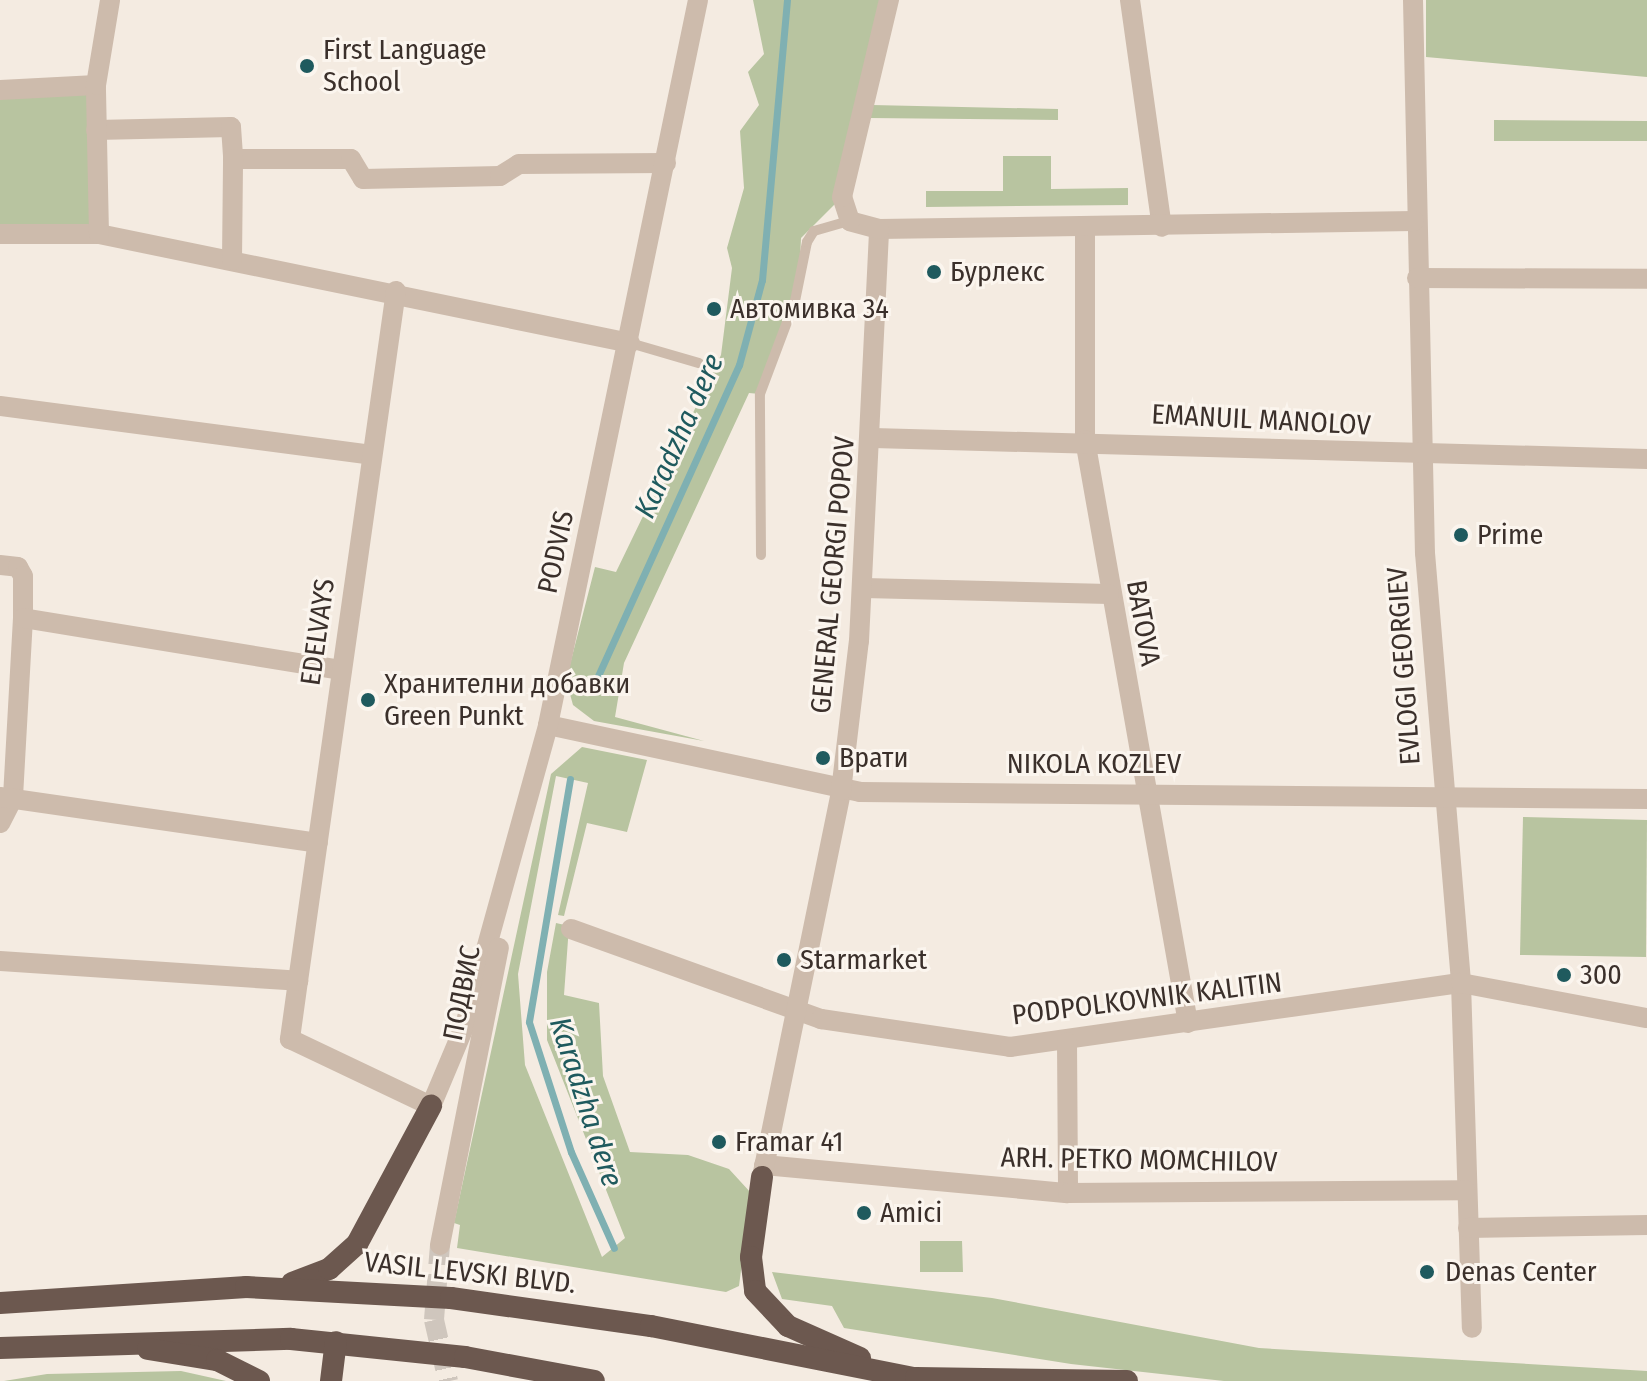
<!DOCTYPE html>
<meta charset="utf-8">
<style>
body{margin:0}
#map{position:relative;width:1647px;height:1381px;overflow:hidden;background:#f4ebe1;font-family:"Fira Sans Condensed",sans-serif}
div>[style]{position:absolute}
.green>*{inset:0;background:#b8c4a0}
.stream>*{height:7px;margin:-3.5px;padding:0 3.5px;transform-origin:3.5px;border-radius:3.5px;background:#7fb0b2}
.tertiary-tunnel>*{height:20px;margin-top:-10px;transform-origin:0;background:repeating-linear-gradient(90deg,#cfc6bd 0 20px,transparent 0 30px)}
.service>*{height:10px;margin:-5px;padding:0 5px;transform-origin:5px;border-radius:5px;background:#cdbbac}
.minor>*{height:20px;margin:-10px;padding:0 10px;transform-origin:10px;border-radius:10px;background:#cdbbac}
.tertiary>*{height:20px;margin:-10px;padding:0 10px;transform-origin:10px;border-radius:10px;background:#cdbbac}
.trunk>*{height:22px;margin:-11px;padding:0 11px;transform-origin:11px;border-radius:11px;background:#6c584f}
.dots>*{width:22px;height:22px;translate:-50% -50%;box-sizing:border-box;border:4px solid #fbf5ee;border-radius:50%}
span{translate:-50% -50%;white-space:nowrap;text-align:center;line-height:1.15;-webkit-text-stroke:6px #fbf5ee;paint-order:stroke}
.poi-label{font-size:28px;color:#3b302b}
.left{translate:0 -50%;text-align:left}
.street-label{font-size:28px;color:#3b302b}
.water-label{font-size:30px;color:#1f5a5e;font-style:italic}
</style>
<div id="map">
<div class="green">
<i style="clip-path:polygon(753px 0,889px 0,842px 197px,801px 238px,799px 283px,760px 394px,749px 393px,624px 663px,615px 717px,704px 741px,594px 721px,573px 705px,566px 680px,595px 567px,616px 572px,721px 355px,732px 268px,727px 248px,744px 188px,740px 131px,759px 105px,748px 72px,764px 54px)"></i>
<i style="clip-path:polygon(1426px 0,1647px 0,1647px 77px,1426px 57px)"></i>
<i style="clip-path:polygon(96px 85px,99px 234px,0 234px,0 90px)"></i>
<i style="clip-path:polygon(872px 105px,1058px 109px,1058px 120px,869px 118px)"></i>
<i style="clip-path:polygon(1494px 120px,1647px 121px,1647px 141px,1494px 141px)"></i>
<i style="clip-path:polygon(1003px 156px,1051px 156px,1051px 189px,1128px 188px,1128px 205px,926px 207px,926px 191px,1003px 191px)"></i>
<i style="clip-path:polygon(582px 747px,647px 760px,627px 832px,587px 823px,564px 916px,558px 915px,588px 783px,556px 776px,518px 974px,525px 1065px,602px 1257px,625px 1238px,547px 1040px,547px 972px,556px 923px,569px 926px,564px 995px,599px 1003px,603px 1076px,630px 1152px,688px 1155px,729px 1169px,751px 1193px,739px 1286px,726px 1292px,457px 1248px,460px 1225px,454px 1223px,551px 774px)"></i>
<i style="clip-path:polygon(1523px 817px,1647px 820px,1646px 957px,1520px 955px)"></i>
<i style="clip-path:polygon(920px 1241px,962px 1241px,963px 1272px,920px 1272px)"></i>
<i style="clip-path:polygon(772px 1272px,992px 1298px,1259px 1348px,1647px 1371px,1647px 1381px,1224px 1381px,1071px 1364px,844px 1328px,832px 1306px,782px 1299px)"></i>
<i style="clip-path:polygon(181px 1371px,226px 1381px,4px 1381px,47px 1374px)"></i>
</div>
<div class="stream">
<i style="left:592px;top:689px;width:356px;rotate:-65.6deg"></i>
<i style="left:739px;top:365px;width:88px;rotate:-74.9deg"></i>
<i style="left:762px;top:280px;width:281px;rotate:-84.9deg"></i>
<i style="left:570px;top:779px;width:246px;rotate:99.6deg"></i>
<i style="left:529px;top:1022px;width:137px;rotate:72.1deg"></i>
<i style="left:571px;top:1152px;width:105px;rotate:65.9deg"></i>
</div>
<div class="tertiary-tunnel">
<i style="left:440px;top:1245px;width:75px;rotate:94.6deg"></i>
<i style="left:434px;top:1320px;width:63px;rotate:77.1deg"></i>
</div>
<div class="service">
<i style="left:630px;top:343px;width:72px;rotate:16.2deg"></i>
<i style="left:761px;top:555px;width:161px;rotate:-90.4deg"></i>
<i style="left:760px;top:394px;width:99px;rotate:-69.4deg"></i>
<i style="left:795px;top:301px;width:60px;rotate:-78.5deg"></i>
<i style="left:807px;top:242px;width:13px;rotate:-58deg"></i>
<i style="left:814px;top:231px;width:37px;rotate:-16deg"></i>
</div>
<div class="minor">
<i style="left:1130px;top:0;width:229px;rotate:82deg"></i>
<i style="left:1413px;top:0;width:553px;rotate:88.76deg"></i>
<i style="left:1425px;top:553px;width:432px;rotate:85.2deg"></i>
<i style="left:1461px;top:983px;width:345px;rotate:88.2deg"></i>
<i style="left:0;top:90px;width:96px;rotate:-3deg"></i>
<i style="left:96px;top:130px;width:135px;rotate:-1.3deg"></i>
<i style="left:231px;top:127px;width:32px;rotate:86deg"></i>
<i style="left:233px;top:159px;width:118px"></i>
<i style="left:351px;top:159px;width:23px;rotate:59deg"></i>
<i style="left:363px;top:179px;width:137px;rotate:-1.3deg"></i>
<i style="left:500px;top:176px;width:22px;rotate:-32deg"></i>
<i style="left:519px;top:164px;width:147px;rotate:-0.4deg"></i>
<i style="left:1085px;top:228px;width:212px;rotate:90deg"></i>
<i style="left:1085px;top:440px;width:592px;rotate:79.98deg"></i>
<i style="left:879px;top:229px;width:535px;rotate:-0.86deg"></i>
<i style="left:0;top:234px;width:99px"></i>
<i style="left:99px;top:234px;width:542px;rotate:11.6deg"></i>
<i style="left:99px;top:234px;width:149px;rotate:-91.2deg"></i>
<i style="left:96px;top:85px;width:86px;rotate:-80.6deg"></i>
<i style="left:232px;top:260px;width:101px;rotate:-89.4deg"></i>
<i style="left:1417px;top:278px;width:230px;rotate:0.2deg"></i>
<i style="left:0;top:406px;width:373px;rotate:7.5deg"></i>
<i style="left:873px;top:438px;width:774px;rotate:1.55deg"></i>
<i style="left:0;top:565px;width:18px;rotate:6deg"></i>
<i style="left:18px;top:567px;width:10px;rotate:61deg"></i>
<i style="left:23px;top:576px;width:42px;rotate:90deg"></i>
<i style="left:23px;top:618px;width:180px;rotate:93.2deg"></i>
<i style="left:13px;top:798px;width:28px;rotate:117deg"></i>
<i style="left:864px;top:588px;width:245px;rotate:1.4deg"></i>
<i style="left:23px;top:618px;width:323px;rotate:9.3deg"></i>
<i style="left:548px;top:725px;width:319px;rotate:12.1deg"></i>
<i style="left:860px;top:792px;width:787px;rotate:0.51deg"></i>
<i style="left:0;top:797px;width:321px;rotate:8.2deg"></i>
<i style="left:571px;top:929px;width:266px;rotate:19.8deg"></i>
<i style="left:821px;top:1019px;width:191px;rotate:8.4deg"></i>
<i style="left:1010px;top:1047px;width:456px;rotate:-8.1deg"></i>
<i style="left:1461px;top:983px;width:189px;rotate:10.7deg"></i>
<i style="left:0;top:961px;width:299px;rotate:3.8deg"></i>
<i style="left:298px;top:981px;width:59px;rotate:97.9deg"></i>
<i style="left:290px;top:1039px;width:156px;rotate:25.4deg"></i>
<i style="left:298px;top:981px;width:697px;rotate:-81.92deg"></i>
<i style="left:1067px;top:1042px;width:151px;rotate:89.6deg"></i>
<i style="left:764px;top:1165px;width:305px;rotate:5.3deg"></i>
<i style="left:1068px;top:1193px;width:397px;rotate:-0.4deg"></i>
<i style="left:762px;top:1177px;width:394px;rotate:-78.4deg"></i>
<i style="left:841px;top:791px;width:151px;rotate:-83.2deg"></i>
<i style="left:859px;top:641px;width:412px;rotate:-87.2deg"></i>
<i style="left:879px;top:229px;width:30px;rotate:-165deg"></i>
<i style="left:850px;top:221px;width:25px;rotate:-108deg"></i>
<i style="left:842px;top:197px;width:203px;rotate:-76.6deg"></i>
<i style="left:1468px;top:1228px;width:179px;rotate:-1deg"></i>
</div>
<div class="tertiary">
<i style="left:431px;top:1106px;width:88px;rotate:-67.2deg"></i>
<i style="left:465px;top:1025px;width:311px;rotate:-74.5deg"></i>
<i style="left:548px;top:725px;width:740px;rotate:-78.31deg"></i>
<i style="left:440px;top:1245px;width:303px;rotate:-78.8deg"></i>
</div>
<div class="trunk">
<i style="left:762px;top:1177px;width:81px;rotate:97.8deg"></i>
<i style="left:751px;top:1257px;width:34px;rotate:83deg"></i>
<i style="left:755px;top:1291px;width:48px;rotate:46.7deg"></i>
<i style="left:788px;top:1326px;width:79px;rotate:24deg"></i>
<i style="left:292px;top:1283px;width:40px;rotate:-21deg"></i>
<i style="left:329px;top:1269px;width:38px;rotate:-42deg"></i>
<i style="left:357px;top:1244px;width:157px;rotate:-61.8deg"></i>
<i style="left:0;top:1303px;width:247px;rotate:-3.7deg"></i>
<i style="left:246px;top:1287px;width:205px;rotate:3.1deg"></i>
<i style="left:451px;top:1298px;width:202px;rotate:8deg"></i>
<i style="left:651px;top:1326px;width:283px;rotate:11.2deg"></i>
<i style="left:0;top:1348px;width:291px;rotate:-1.8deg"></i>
<i style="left:291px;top:1339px;width:175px;rotate:5.9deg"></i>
<i style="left:465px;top:1357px;width:131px;rotate:10.5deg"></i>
<i style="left:148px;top:1349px;width:70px;rotate:9.1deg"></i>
<i style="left:217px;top:1360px;width:47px;rotate:26.6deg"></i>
<i style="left:916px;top:1378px;width:211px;rotate:0.8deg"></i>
<i style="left:331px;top:1381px;width:39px;rotate:-83deg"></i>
</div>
<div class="dots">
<i style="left:307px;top:66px;background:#1f5a5e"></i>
<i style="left:934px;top:272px;background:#1f5a5e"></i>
<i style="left:714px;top:309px;background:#1f5a5e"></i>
<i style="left:1461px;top:535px;background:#1f5a5e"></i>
<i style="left:368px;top:700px;background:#1f5a5e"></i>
<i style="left:823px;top:758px;background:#1f5a5e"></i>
<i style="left:784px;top:960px;background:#1f5a5e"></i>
<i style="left:1564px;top:975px;background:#1f5a5e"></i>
<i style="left:719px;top:1142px;background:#1f5a5e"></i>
<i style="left:864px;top:1213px;background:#1f5a5e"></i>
<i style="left:1427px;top:1272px;background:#1f5a5e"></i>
</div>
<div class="poi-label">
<span class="left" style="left:323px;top:66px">First Language<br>School</span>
<span class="left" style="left:950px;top:272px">Бурлекс</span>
<span class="left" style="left:730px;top:309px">Автомивка 34</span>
<span class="left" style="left:1477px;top:535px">Prime</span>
<span class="left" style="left:384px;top:700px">Хранителни добавки<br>Green Punkt</span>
<span class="left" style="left:839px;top:758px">Врати</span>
<span class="left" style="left:800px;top:960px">Starmarket</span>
<span class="left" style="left:1580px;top:975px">300</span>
<span class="left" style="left:735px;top:1142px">Framar 41</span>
<span class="left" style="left:880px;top:1213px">Amici</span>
<span class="left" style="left:1445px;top:1272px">Denas Center</span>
</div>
<div class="street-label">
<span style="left:1261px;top:420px;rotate:3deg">EMANUIL MANOLOV</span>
<span style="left:556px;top:552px;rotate:-78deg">PODVIS</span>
<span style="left:833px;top:575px;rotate:-85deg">GENERAL GEORGI POPOV</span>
<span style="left:1143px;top:623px;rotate:80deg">BATOVA</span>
<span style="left:318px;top:632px;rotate:-82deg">EDELVAYS</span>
<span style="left:1404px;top:666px;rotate:-94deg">EVLOGI GEORGIEV</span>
<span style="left:1094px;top:764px">NIKOLA KOZLEV</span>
<span style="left:462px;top:993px;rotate:-79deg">ПОДВИС</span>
<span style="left:1147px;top:999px;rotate:-7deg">PODPOLKOVNIK KALITIN</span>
<span style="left:1139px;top:1160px;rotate:1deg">ARH. PETKO MOMCHILOV</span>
<span style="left:470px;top:1273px;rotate:6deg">VASIL LEVSKI BLVD.</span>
</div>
<div class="water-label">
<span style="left:679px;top:436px;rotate:-66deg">Karadzha dere</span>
<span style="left:586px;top:1102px;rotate:72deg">Karadzha dere</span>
</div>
</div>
